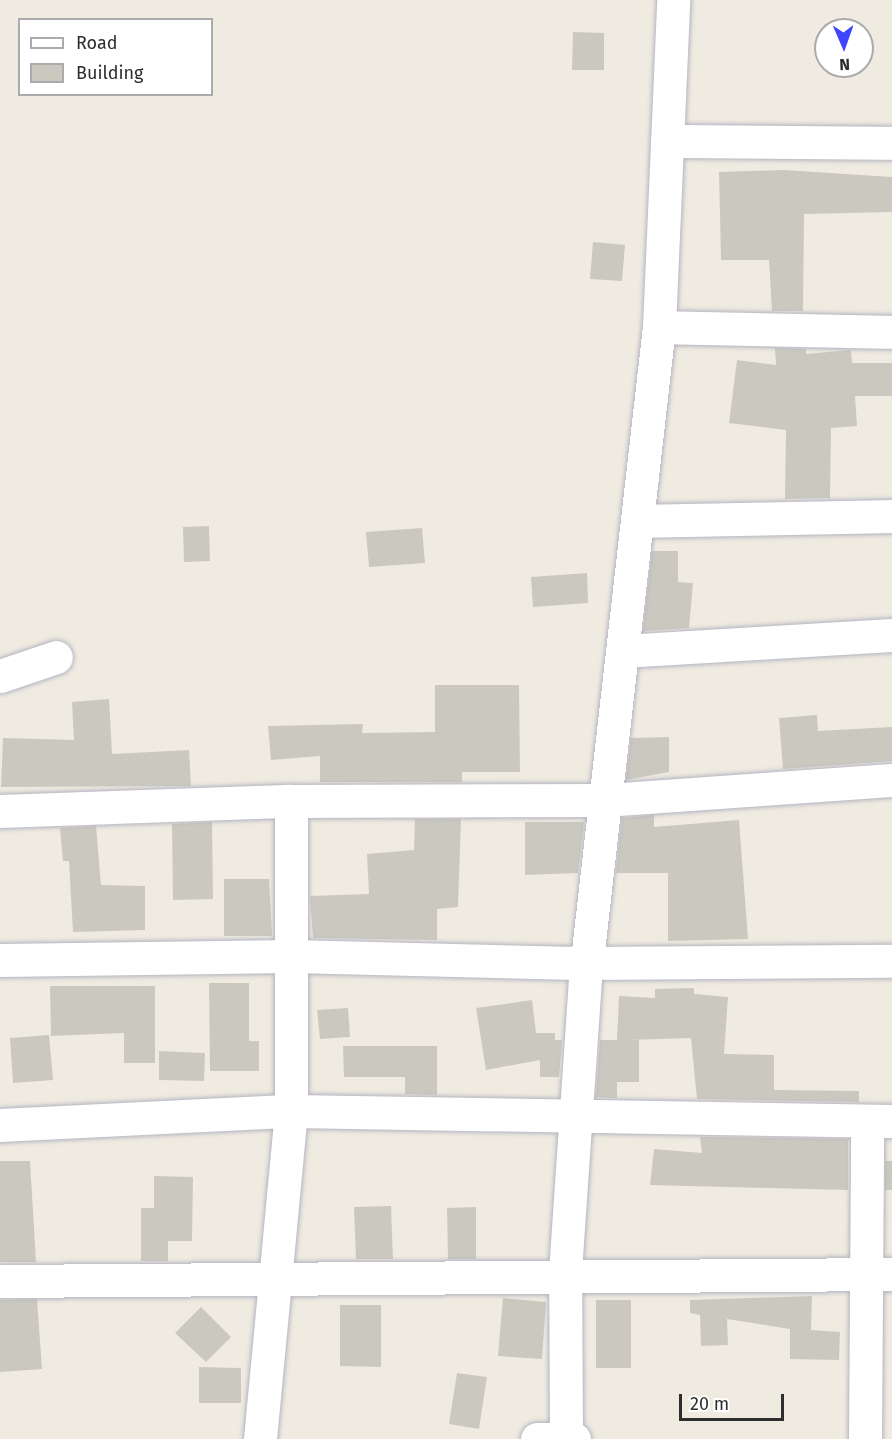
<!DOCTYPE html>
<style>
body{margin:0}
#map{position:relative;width:892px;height:1439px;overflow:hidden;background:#efebe1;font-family:"Fira Sans",sans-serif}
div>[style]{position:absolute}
.building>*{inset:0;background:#cbc9bf}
.roads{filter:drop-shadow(0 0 2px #b4b4c1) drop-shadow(0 0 2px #b4b4c1)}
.minor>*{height:33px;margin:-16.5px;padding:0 16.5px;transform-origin:16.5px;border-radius:16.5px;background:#fff}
span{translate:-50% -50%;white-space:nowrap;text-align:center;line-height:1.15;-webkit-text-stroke:5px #fff;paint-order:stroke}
.legend{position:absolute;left:18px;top:18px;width:195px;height:78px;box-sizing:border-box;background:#fff;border:2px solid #ababab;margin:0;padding:8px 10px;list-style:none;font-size:18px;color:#2e2e2e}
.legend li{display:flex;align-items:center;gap:12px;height:30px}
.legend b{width:30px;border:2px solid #ababab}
.north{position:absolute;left:814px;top:18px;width:60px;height:60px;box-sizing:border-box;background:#fff;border:2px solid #ababab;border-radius:50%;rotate:178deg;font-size:16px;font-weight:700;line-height:24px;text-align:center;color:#2e2e2e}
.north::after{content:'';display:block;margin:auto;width:21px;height:27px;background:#3f44fe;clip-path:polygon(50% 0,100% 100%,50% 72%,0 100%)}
.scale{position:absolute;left:679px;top:1394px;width:105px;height:27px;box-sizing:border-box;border:3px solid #2e2e2e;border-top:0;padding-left:8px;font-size:18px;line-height:21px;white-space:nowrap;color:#2e2e2e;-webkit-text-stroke:4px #fff;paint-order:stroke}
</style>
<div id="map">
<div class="building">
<i style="clip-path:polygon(573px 32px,604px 33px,604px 70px,572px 70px)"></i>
<i style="clip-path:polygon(784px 170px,892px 177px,892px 212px,804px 214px,803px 311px,772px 311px,769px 260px,721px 260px,719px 172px)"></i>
<i style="clip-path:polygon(593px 242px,625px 245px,622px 281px,590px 279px)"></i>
<i style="clip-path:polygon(775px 348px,806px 349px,806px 354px,851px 350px,852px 363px,892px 363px,892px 396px,855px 396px,857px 426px,831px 428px,830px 498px,785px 499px,786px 430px,729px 423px,737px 360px,776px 365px)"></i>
<i style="clip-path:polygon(209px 526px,210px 561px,184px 562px,183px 527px)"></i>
<i style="clip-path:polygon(422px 528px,425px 563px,369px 567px,366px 532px)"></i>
<i style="clip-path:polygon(652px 551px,678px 551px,678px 582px,693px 583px,689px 628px,643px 631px)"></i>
<i style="clip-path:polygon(587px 573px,588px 603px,533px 607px,531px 577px)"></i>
<i style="clip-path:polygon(435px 685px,519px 685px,520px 772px,462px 772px,462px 782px,320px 782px,320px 756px,271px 760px,268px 726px,363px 724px,362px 733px,435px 732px)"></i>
<i style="clip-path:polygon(109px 699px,112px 754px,189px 750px,191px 786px,1px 787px,3px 738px,74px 740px,72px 702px)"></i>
<i style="clip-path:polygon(817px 715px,818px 731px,892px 727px,892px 761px,783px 769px,779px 718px)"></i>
<i style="clip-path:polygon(669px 737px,669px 772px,626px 780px,631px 738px)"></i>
<i style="clip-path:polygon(654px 815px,654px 827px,739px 820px,748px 939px,668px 941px,668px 873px,616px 873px,622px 818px)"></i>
<i style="clip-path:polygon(415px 819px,461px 819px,458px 907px,437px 909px,437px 940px,313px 938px,310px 896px,369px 894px,367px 854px,414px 850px)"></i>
<i style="clip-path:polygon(212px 822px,213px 899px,173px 900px,172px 824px)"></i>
<i style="clip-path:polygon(525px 822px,584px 822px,578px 873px,525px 875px)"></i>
<i style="clip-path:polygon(96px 826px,101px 885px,145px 886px,145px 930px,73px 932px,69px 861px,63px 861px,60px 828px)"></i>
<i style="clip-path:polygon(224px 879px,269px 879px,272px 936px,224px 936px)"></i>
<i style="clip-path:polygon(209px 983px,249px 983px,249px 1041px,259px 1041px,259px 1071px,210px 1071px)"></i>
<i style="clip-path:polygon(50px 986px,155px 986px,155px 1063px,124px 1063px,124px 1033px,51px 1036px)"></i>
<i style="clip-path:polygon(694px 988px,694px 994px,728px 997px,724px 1054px,774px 1055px,774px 1090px,859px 1091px,859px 1102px,697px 1099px,691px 1038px,627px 1040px,639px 1040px,639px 1082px,617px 1082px,617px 1098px,596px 1097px,600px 1040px,617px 1040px,619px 996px,655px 998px,655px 989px)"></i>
<i style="clip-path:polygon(532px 1000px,536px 1033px,555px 1033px,555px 1040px,562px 1040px,559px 1077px,540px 1077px,540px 1060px,486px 1070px,476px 1008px)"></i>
<i style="clip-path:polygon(348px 1008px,350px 1037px,320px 1039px,317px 1010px)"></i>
<i style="clip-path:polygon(49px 1035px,53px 1080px,13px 1083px,10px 1038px)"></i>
<i style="clip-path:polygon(343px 1046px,437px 1046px,437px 1095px,405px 1094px,405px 1077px,344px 1077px)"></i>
<i style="clip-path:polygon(159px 1051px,205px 1053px,204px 1081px,159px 1080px)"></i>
<i style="clip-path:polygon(700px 1137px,848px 1139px,848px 1190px,650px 1185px,654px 1149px,702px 1153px)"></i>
<i style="clip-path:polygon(0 1161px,30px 1161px,36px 1262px,0 1262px)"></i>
<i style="clip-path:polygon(885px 1161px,892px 1161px,892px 1190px,885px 1190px)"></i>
<i style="clip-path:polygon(154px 1176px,193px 1177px,192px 1241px,168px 1241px,168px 1261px,141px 1261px,141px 1208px,154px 1208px)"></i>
<i style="clip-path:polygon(391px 1206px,393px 1259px,356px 1259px,354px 1207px)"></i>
<i style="clip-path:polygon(476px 1207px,476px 1259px,448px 1259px,447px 1208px)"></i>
<i style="clip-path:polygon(812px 1296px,811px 1330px,840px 1332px,839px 1360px,790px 1359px,790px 1329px,727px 1319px,728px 1345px,701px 1346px,700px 1315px,690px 1313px,690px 1300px)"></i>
<i style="clip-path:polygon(503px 1298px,546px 1302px,542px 1359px,498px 1356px)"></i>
<i style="clip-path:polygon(37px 1299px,42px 1369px,0 1372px,0 1300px)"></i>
<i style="clip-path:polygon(596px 1300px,631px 1300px,631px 1368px,596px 1368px)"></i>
<i style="clip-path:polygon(340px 1305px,381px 1305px,381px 1367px,340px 1366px)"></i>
<i style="clip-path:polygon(201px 1307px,231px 1337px,206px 1362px,175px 1333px)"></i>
<i style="clip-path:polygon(199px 1367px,241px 1368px,241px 1403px,199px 1403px)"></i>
<i style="clip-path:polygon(457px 1373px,487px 1377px,479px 1429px,449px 1424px)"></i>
</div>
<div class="roads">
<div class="minor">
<i style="left:667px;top:141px;width:225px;rotate:0.5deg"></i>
<i style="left:659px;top:327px;width:233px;rotate:1.2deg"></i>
<i style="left:637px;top:521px;width:255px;rotate:-1.1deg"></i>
<i style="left:622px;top:651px;width:270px;rotate:-3.4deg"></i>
<i style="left:0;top:676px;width:59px;rotate:-18.7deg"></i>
<i style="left:0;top:811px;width:291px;rotate:-2deg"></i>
<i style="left:291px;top:801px;width:315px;rotate:-0.2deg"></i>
<i style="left:606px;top:800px;width:287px;rotate:-4deg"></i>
<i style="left:0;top:960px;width:291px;rotate:-0.8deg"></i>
<i style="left:291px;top:956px;width:296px;rotate:1.4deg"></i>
<i style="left:587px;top:963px;width:305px;rotate:-0.4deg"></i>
<i style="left:0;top:1125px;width:291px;rotate:-2.8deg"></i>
<i style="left:291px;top:1111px;width:601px;rotate:0.95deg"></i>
<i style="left:0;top:1281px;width:892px;rotate:-0.45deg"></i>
<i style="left:260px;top:1439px;width:329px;rotate:-84.6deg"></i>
<i style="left:291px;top:1111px;width:310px;rotate:-90deg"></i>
<i style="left:537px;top:1439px;width:37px"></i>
<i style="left:566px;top:1439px;width:167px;rotate:-90.3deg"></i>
<i style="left:565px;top:1272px;width:296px;rotate:-86.1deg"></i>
<i style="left:585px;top:977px;width:654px;rotate:-83.51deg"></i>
<i style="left:659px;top:327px;width:327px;rotate:-87.5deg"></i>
<i style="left:865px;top:1439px;width:318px;rotate:-89.6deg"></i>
</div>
</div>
<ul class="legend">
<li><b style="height:8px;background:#fff"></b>Road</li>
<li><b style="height:16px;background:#cbc9bf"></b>Building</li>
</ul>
<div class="north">N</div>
<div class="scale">20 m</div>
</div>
